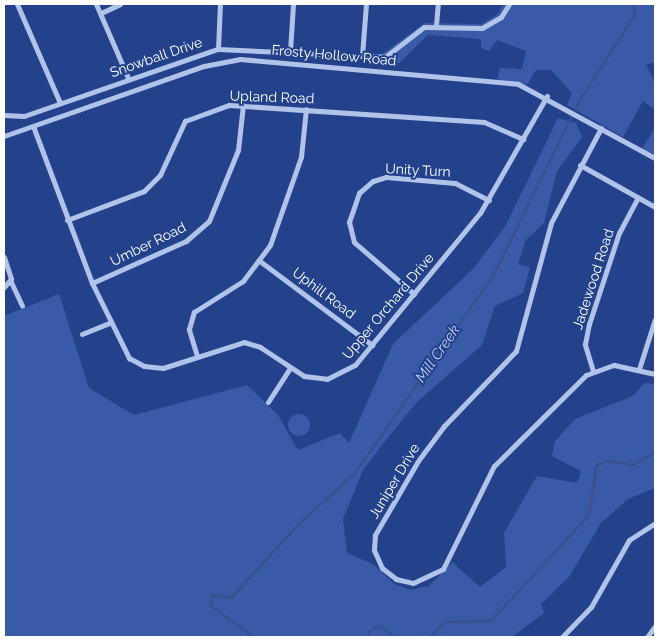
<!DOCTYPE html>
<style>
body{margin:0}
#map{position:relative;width:659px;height:641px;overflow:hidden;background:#24428b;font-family:Raleway,sans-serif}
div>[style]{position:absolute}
.green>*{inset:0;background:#385aa7}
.round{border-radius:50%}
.stream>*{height:2px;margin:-1px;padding:0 1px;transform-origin:1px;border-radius:1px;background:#3a5086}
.minor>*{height:5px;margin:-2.5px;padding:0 2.5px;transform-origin:2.5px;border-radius:2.5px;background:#b2c3ea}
span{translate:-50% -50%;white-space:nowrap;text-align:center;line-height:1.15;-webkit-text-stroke:4px #24428b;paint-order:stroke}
.street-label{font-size:14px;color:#fff}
.water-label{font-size:15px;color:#becef1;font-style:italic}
.frame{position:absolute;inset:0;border:5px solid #fff;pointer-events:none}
</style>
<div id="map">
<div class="green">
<i style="clip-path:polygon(503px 4px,655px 4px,655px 62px,646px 65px,655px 83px,655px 110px,643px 101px,623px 137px,567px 105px,572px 93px,551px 70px,536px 70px,527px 85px,497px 79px,500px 68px,522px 69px,526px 51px,497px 40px,489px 51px,481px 48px,481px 39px,428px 35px,397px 65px,375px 65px,374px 60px,425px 23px,481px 24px,498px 14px)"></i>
<i style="clip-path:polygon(558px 118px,576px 123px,582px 137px,557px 171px,544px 223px,526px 240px,518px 264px,530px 267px,523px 293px,495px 306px,482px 345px,417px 402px,386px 440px,363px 470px,343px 519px,347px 553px,373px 564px,394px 584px,410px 590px,429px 586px,452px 562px,480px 587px,506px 567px,504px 533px,537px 476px,577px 483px,581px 471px,552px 456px,555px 441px,575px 419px,633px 396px,644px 383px,655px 384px,655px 488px,628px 499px,601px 523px,569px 577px,541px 604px,544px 613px,512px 637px,4px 637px,4px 316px,59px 294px,89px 388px,134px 415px,247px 385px,278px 415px,298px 450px,340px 433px,349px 443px,393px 344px,474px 268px,506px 225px)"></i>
<i style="clip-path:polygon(655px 128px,655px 154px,641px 150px)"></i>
<i class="round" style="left:288px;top:414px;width:22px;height:22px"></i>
</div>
<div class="stream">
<i style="left:254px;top:637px;width:53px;rotate:-144.2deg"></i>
<i style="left:211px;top:606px;width:11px;rotate:-85deg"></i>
<i style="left:212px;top:595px;width:19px;rotate:9deg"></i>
<i style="left:231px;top:598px;width:99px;rotate:-47.5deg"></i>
<i style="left:298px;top:525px;width:79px;rotate:-42.4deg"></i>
<i style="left:356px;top:472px;width:241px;rotate:-55.1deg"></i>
<i style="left:494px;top:274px;width:194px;rotate:-63.7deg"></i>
<i style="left:580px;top:100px;width:101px;rotate:-57.1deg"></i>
<i style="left:635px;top:15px;width:11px;rotate:-100deg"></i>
<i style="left:256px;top:637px;width:21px"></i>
<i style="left:370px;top:637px;width:5px;rotate:-101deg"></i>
<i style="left:369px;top:632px;width:12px;rotate:-31deg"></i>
<i style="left:379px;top:626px;width:19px;rotate:35deg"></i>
<i style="left:430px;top:637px;width:21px;rotate:-45deg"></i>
<i style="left:445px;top:622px;width:46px;rotate:-1.2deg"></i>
<i style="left:491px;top:621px;width:144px;rotate:-47.2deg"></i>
<i style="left:589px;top:515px;width:51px;rotate:-80.9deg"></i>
<i style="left:597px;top:465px;width:12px;rotate:-20deg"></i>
<i style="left:608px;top:461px;width:25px;rotate:9deg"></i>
<i style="left:633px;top:465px;width:25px;rotate:-29deg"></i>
</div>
<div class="minor">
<i style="left:17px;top:4px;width:108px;rotate:66.5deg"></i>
<i style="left:96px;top:4px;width:81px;rotate:66.6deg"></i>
<i style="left:101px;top:13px;width:21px;rotate:-25deg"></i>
<i style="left:436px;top:25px;width:21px;rotate:-85deg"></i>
<i style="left:218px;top:49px;width:45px;rotate:-87.5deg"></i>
<i style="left:290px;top:51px;width:47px;rotate:-86.3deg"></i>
<i style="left:362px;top:56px;width:52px;rotate:-85.6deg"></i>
<i style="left:4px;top:115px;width:20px;rotate:3deg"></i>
<i style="left:24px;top:116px;width:205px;rotate:-19.1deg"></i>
<i style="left:218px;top:49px;width:167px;rotate:2.7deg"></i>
<i style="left:385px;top:57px;width:49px;rotate:-37.6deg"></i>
<i style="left:424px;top:27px;width:58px;rotate:1deg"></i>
<i style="left:482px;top:28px;width:22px;rotate:-30deg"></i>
<i style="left:501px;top:17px;width:15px;rotate:-58deg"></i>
<i style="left:33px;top:126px;width:168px;rotate:69.4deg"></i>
<i style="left:92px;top:283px;width:84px;rotate:63.7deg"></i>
<i style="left:129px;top:358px;width:17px;rotate:28deg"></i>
<i style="left:144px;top:366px;width:19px;rotate:6deg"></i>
<i style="left:163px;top:368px;width:85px;rotate:-17.8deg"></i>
<i style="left:244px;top:342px;width:17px;rotate:17deg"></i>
<i style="left:260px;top:347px;width:53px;rotate:33.4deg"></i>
<i style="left:304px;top:376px;width:23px;rotate:7deg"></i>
<i style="left:327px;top:379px;width:31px;rotate:-27deg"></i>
<i style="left:355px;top:365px;width:197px;rotate:-50.6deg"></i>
<i style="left:480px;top:213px;width:135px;rotate:-60.2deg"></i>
<i style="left:601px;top:128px;width:107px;rotate:117.8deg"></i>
<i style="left:551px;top:223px;width:133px;rotate:105.3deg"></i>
<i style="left:516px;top:351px;width:104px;rotate:133.8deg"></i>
<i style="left:444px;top:426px;width:44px;rotate:126.6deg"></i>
<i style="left:418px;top:461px;width:86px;rotate:120.2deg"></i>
<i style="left:375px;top:535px;width:15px;rotate:94deg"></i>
<i style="left:374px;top:550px;width:20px;rotate:66deg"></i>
<i style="left:382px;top:568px;width:18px;rotate:38deg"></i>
<i style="left:396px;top:579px;width:17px;rotate:13deg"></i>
<i style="left:413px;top:583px;width:33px;rotate:-25deg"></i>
<i style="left:443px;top:569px;width:115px;rotate:-63.7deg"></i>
<i style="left:494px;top:466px;width:129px;rotate:-44.7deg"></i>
<i style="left:586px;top:375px;width:30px;rotate:-20deg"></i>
<i style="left:614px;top:365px;width:42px;rotate:12.4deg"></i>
<i style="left:4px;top:136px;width:212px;rotate:-19.3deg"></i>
<i style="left:204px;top:66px;width:37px;rotate:-11deg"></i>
<i style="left:240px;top:59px;width:279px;rotate:5.1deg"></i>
<i style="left:518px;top:84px;width:156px;rotate:28.4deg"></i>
<i style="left:580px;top:165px;width:86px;rotate:29.2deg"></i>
<i style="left:67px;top:220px;width:82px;rotate:-20.6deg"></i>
<i style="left:144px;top:191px;width:23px;rotate:-45deg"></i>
<i style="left:160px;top:175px;width:60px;rotate:-65.2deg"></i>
<i style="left:185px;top:121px;width:47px;rotate:-20deg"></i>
<i style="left:229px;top:105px;width:256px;rotate:3.8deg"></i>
<i style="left:484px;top:122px;width:43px;rotate:23.6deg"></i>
<i style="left:4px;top:257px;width:23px;rotate:72deg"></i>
<i style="left:11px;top:279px;width:11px;rotate:131deg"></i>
<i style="left:261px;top:262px;width:139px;rotate:36.8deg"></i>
<i style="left:11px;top:282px;width:26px;rotate:65deg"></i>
<i style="left:92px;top:283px;width:103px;rotate:-24.1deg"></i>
<i style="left:186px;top:241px;width:30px;rotate:-41deg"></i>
<i style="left:209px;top:221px;width:77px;rotate:-67.8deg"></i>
<i style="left:238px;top:150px;width:45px;rotate:-83.7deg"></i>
<i style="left:414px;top:294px;width:79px;rotate:-139.1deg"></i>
<i style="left:354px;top:242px;width:21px;rotate:-104deg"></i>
<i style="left:349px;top:222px;width:31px;rotate:-71deg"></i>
<i style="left:359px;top:193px;width:18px;rotate:-41deg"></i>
<i style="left:373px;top:181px;width:14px;rotate:-17deg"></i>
<i style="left:386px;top:177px;width:69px;rotate:5deg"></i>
<i style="left:455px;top:183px;width:38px;rotate:27deg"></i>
<i style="left:82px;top:334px;width:29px;rotate:-22deg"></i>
<i style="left:197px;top:356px;width:28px;rotate:-107deg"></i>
<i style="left:189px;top:329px;width:18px;rotate:-74deg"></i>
<i style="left:194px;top:312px;width:58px;rotate:-32.3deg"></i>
<i style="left:243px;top:281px;width:45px;rotate:-53.1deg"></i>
<i style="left:270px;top:245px;width:93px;rotate:-70.6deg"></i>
<i style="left:301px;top:157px;width:48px;rotate:-84.1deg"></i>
<i style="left:639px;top:369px;width:52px;rotate:-72.3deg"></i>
<i style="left:593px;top:371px;width:28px;rotate:-107deg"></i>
<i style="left:585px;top:344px;width:20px;rotate:-79deg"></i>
<i style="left:589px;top:324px;width:96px;rotate:-71.8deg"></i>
<i style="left:619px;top:233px;width:40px;rotate:-62deg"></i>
<i style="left:268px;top:402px;width:40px;rotate:-57.1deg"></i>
<i style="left:562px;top:637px;width:42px;rotate:-46deg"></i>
<i style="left:591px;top:607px;width:77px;rotate:-60.4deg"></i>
<i style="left:629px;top:540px;width:31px;rotate:-33deg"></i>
<i style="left:647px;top:637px;width:14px;rotate:-54deg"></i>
</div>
<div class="street-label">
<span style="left:334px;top:55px;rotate:5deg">Frosty Hollow Road</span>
<span style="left:156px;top:57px;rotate:-19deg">Snowball Drive</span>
<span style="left:272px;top:97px;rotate:2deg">Upland Road</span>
<span style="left:418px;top:170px;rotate:3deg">Unity Turn</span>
<span style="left:148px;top:244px;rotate:-26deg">Umber Road</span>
<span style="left:593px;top:279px;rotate:-72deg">Jadewood Road</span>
<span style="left:324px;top:293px;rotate:37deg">Uphill Road</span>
<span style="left:388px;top:306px;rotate:-50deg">Upper Orchard Drive</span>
<span style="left:394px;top:481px;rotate:-59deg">Juniper Drive</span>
</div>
<div class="water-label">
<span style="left:438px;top:354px;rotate:-55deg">Mill Creek</span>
</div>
<div class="frame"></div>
</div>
